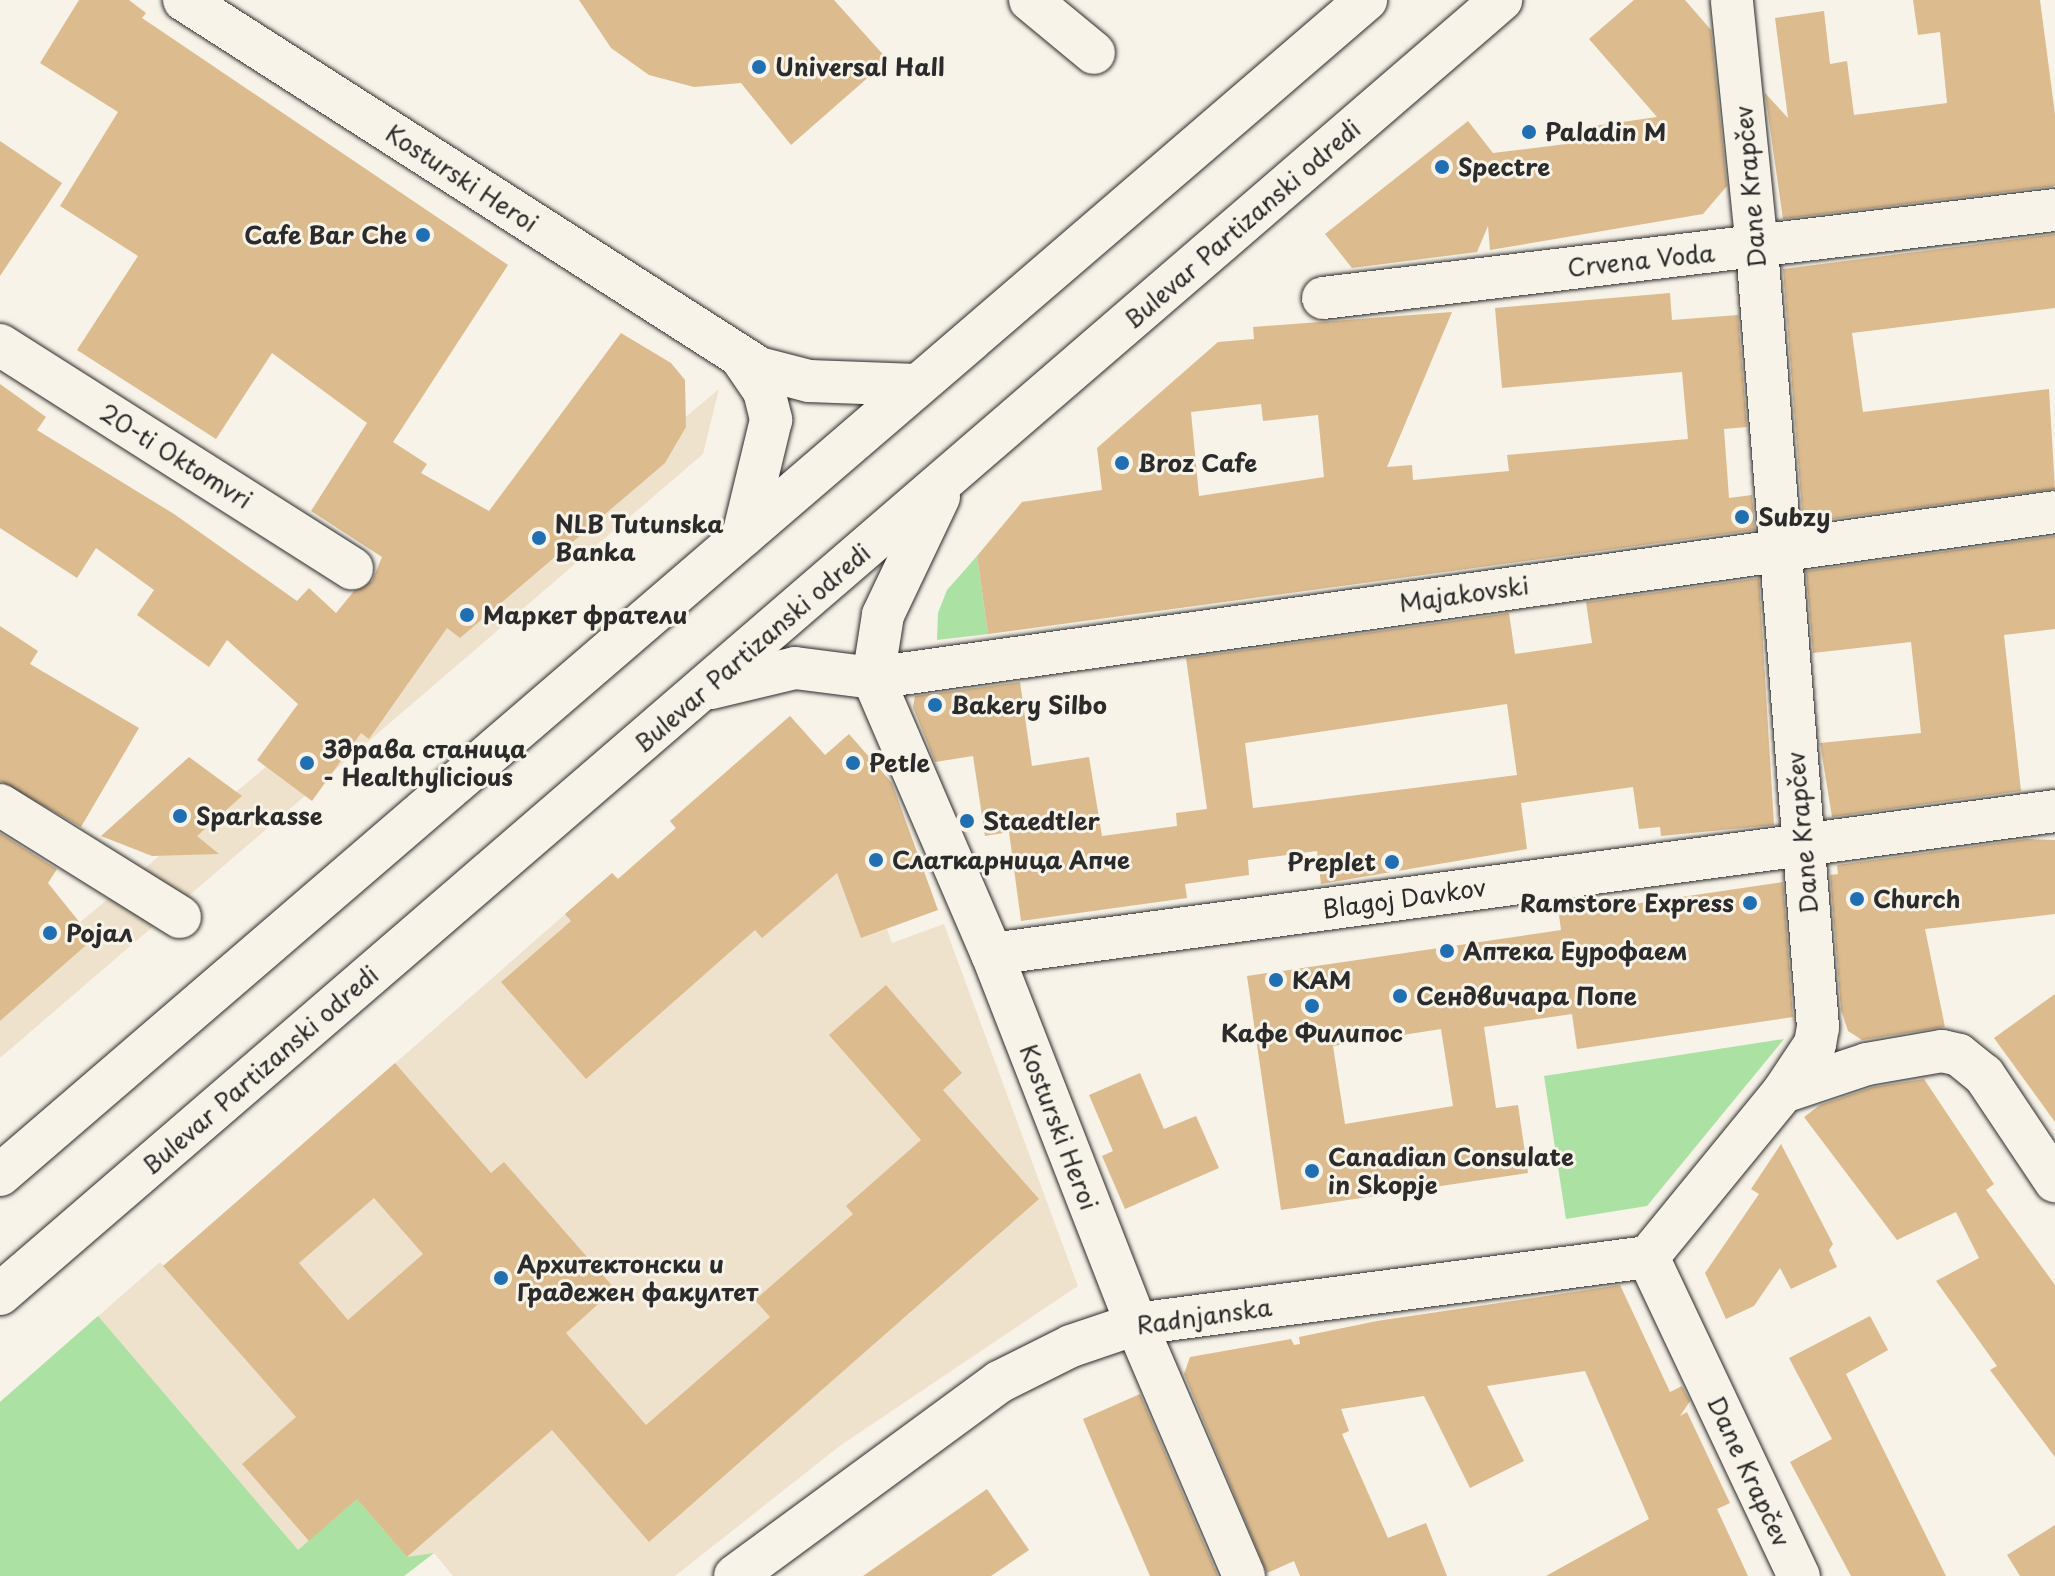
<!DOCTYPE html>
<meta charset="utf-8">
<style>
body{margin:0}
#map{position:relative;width:2055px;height:1576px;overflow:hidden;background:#f7f3e8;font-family:"Playpen Sans",sans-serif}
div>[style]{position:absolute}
.built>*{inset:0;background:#efe2cd}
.green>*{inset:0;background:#abe1a3}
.building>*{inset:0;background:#dcbb8f}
.roads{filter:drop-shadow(0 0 2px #2b2b2b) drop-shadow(0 0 2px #2b2b2b)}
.minor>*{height:42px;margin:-21px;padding:0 21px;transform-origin:21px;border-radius:21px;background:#f7f3e8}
.dots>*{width:22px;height:22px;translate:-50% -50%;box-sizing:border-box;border:4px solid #f7f3e8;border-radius:50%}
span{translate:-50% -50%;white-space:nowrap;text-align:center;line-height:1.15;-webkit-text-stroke:6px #f7f3e8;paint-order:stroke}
.poi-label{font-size:24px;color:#2b2b2b;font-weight:700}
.left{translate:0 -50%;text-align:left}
.right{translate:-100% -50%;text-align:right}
.street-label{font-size:24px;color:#2b2b2b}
</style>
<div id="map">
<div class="built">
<i style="clip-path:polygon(719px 389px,703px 454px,0 1058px,0 989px)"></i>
<i style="clip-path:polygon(790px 716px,863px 799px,823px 835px,861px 938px,887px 929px,892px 943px,944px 924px,1078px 1286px,841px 1445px,675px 1576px,453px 1576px,434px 1553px,404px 1576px,0 1576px,0 1402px,160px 1262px,164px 1266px,612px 873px,618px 879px,676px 829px,670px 821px)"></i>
</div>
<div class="green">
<i style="clip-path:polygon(977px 556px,988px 634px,937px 640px,938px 613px,947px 590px)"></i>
<i style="clip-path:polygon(1784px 1039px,1647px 1206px,1566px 1219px,1544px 1076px)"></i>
<i style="clip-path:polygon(98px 1316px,298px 1550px,357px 1499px,407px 1557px,434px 1553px,404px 1576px,0 1576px,0 1402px)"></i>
</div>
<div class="building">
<i style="clip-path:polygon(79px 0,129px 0,146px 13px,142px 18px,508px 265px,393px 442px,427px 464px,421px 473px,489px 511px,621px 333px,671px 363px,685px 380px,686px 427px,665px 463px,460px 638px,447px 628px,369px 739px,361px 733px,312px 801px,257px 760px,298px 704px,227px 640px,209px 667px,137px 615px,154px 590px,96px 548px,77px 578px,0 528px,0 384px,46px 417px,37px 430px,174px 514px,297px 601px,309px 588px,336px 613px,354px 591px,372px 581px,382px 557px,311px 511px,367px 423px,272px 353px,216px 439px,77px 350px,138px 256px,60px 206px,118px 112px,40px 63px)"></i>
<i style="clip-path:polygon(579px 0,834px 0,888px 60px,791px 145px,741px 83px,694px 87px,649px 75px,611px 48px)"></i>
<i style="clip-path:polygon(1634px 0,1685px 0,1711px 30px,1727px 186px,1703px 214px,1490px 250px,1488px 226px,1477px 252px,1352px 268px,1325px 234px,1468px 121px,1493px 153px,1582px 142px,1580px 128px,1657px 117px,1589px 39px)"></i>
<i style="clip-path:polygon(1913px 0,2040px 0,2055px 114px,2055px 186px,1783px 219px,1765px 93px,1788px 118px,1775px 18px,1824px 11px,1830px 64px,1847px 61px,1854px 115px,1947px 103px,1940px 32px,1918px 35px)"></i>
<i style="clip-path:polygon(0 141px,62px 183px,0 276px)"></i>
<i style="clip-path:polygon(2055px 234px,2055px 308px,1852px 333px,1863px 412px,2049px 389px,2055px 489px,1803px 523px,1783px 269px)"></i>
<i style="clip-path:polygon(evenodd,1670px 293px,1672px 320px,1738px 315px,1747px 427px,1724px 429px,1729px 498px,1752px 495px,1755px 530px,988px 634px,977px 556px,1022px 502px,1102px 490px,1097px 448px,1218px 342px,1254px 339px,1253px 327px,1452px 312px,1387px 467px,1412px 465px,1413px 480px,1509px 471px,1507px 455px,1688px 439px,1682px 372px,1502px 388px,1495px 308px,1670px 293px,1261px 404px,1263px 421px,1318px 415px,1324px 477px,1199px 496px,1191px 412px,1261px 404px)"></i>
<i style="clip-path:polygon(2055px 536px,2055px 629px,2004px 635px,2021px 791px,1832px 817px,1820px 743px,1921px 733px,1911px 642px,1813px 653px,1806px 571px)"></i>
<i style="clip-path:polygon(evenodd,1759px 578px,1774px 825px,1661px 836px,1660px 827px,1639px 829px,1633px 787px,1521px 803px,1527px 849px,1321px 884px,1317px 851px,1248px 860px,1249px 875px,1185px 884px,1187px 898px,1021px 921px,1009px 832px,985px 836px,973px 756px,935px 762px,913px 707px,915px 696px,1020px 682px,1032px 766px,1089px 757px,1102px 836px,1177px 826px,1176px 813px,1207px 809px,1186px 658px,1509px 613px,1515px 654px,1592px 643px,1586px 602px,1759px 578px,1507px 704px,1517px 775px,1253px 808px,1245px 743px,1507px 704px)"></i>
<i style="clip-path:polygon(0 626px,38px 651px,30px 664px,139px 728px,81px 827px,0 781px)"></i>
<i style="clip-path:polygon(790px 716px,825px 755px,849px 734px,892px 783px,938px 910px,861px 938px,837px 873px,762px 938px,755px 930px,586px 1079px,501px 982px,571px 921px,565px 914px,612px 873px,618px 879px,676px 828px,670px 821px)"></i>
<i style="clip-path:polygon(189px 757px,242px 796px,197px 836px,219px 854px,152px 856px,101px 836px)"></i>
<i style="clip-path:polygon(0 833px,57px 869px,48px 883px,93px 939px,0 1021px)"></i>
<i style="clip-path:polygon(2026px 839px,2055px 840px,2055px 914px,1925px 929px,1945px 1027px,1862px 1040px,1848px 1031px,1841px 1010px,1830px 875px,1838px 874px,1837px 865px)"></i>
<i style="clip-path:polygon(evenodd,1783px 882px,1793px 1017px,1577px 1049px,1572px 1014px,1484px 1027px,1496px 1108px,1518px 1105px,1528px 1173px,1281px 1210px,1247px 976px,1561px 930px,1559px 915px,1783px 882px,1441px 1029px,1453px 1106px,1345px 1124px,1333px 1046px,1441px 1029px)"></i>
<i style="clip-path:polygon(evenodd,886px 985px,962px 1073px,943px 1090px,1039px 1199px,649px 1542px,552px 1430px,407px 1557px,357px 1499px,309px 1541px,242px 1464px,296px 1417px,163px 1266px,395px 1063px,491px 1173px,504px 1162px,615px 1289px,566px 1333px,646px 1425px,770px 1317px,755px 1300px,853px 1214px,846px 1206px,921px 1140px,829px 1035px,886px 985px,374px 1198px,423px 1254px,348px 1320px,299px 1263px,374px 1198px)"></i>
<i style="clip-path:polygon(2055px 994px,2055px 1122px,1994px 1038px)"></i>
<i style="clip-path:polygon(1140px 1073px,1164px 1129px,1196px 1116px,1219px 1168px,1125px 1209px,1102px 1156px,1113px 1151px,1089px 1095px)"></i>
<i style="clip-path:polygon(1924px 1079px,1994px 1184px,1986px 1190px,2055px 1285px,2055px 1457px,1990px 1370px,1997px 1366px,1936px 1281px,1979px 1258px,1956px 1212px,1897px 1240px,1804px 1117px,1820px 1105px,1873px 1087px)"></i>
<i style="clip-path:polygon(1781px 1144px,1833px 1244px,1829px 1250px,1837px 1267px,1791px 1289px,1780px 1268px,1754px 1306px,1726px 1319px,1705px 1273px,1759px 1194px,1751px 1189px)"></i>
<i style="clip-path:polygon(1620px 1285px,1670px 1392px,1682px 1386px,1690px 1401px,1680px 1416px,1687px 1412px,1730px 1503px,1717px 1509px,1748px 1576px,1546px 1576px,1649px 1519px,1585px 1371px,1487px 1386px,1524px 1461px,1470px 1488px,1424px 1396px,1341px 1409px,1349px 1431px,1342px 1434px,1388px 1538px,1426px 1523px,1447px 1576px,1300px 1576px,1294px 1561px,1267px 1573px,1184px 1374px,1190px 1357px,1291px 1339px,1294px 1345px,1300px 1344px,1299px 1337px,1377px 1321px)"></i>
<i style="clip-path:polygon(1870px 1316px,1888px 1350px,1846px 1374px,1946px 1576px,1851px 1576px,1790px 1462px,1832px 1439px,1789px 1358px)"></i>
<i style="clip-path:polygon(1140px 1394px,1218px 1576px,1150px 1576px,1104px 1470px,1083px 1419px)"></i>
<i style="clip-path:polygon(987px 1489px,1029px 1550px,991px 1576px,863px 1576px)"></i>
<i style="clip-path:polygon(2055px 1525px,2055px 1576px,2020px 1576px,2007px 1555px)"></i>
</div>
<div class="roads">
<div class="minor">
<i style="left:184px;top:0;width:683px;rotate:32.62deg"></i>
<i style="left:759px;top:368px;width:52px;rotate:14.6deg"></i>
<i style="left:809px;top:381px;width:108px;rotate:2.1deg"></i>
<i style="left:1030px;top:0;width:83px;rotate:39.6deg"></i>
<i style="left:1323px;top:298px;width:737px;rotate:-6.86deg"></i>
<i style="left:0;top:345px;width:417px;rotate:32.4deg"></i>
<i style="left:740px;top:356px;width:42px;rotate:55.6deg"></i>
<i style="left:764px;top:391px;width:30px;rotate:76deg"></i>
<i style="left:771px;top:420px;width:119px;rotate:103.6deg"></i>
<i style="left:939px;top:497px;width:131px;rotate:115.4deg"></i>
<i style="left:883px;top:615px;width:64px;rotate:99deg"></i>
<i style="left:873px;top:678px;width:301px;rotate:66.7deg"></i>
<i style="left:992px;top:954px;width:397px;rotate:68.7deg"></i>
<i style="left:1136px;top:1324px;width:274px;rotate:66.8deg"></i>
<i style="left:711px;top:688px;width:86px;rotate:-13.4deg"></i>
<i style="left:795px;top:668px;width:79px;rotate:7.3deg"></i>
<i style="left:873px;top:678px;width:1194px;rotate:-7.99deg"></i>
<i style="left:0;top:805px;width:212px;rotate:31.9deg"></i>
<i style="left:992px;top:954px;width:1073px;rotate:-7.66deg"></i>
<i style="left:1783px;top:1092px;width:89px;rotate:-18.4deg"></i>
<i style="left:1867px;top:1064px;width:76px;rotate:-9.8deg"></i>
<i style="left:1942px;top:1051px;width:17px;rotate:13deg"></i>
<i style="left:1959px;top:1055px;width:32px;rotate:39deg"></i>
<i style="left:1984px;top:1075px;width:128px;rotate:56.2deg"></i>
<i style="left:0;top:1175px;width:1802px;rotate:-40.7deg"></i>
<i style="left:1648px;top:1257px;width:213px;rotate:-50.7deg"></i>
<i style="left:1783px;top:1092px;width:58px;rotate:-56.3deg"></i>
<i style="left:1815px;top:1044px;width:17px;rotate:-80deg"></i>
<i style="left:1818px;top:1027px;width:781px;rotate:-94.48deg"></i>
<i style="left:1757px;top:248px;width:249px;rotate:-95.8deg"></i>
<i style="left:1648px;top:1257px;width:353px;rotate:64.7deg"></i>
<i style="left:0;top:1294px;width:1982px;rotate:-40.76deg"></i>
<i style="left:735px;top:1576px;width:328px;rotate:-36.3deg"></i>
<i style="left:999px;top:1382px;width:80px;rotate:-26.6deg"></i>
<i style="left:1071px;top:1346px;width:69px;rotate:-18.7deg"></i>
<i style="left:1136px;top:1324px;width:516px;rotate:-7.46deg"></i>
</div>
</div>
<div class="dots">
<i style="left:759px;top:67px;background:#1f6fb2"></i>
<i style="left:1529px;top:132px;background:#1f6fb2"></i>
<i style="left:1442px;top:167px;background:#1f6fb2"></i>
<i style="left:423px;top:235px;background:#1f6fb2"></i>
<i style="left:1122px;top:463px;background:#1f6fb2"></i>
<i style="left:1742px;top:517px;background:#1f6fb2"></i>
<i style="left:539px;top:538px;background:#1f6fb2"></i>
<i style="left:467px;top:615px;background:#1f6fb2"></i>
<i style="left:935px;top:705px;background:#1f6fb2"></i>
<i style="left:307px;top:763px;background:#1f6fb2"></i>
<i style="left:853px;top:763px;background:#1f6fb2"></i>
<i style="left:180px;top:816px;background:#1f6fb2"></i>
<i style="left:967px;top:821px;background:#1f6fb2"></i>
<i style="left:876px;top:860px;background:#1f6fb2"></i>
<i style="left:1392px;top:862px;background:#1f6fb2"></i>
<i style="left:1857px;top:899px;background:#1f6fb2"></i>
<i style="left:1750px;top:903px;background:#1f6fb2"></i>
<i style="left:50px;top:933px;background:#1f6fb2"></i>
<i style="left:1447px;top:951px;background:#1f6fb2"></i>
<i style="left:1276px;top:980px;background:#1f6fb2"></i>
<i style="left:1400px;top:996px;background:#1f6fb2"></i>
<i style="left:1312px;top:1006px;background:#1f6fb2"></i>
<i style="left:1312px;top:1171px;background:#1f6fb2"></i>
<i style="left:501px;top:1278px;background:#1f6fb2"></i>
</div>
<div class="poi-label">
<span class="left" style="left:775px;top:67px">Universal Hall</span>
<span class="left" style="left:1545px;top:132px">Paladin M</span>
<span class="left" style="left:1458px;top:167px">Spectre</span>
<span class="right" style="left:407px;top:235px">Cafe Bar Che</span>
<span class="left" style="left:1138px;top:463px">Broz Cafe</span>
<span class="left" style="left:1758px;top:517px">Subzy</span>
<span class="left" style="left:555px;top:538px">NLB Tutunska<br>Banka</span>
<span class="left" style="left:483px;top:615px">Маркет фратели</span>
<span class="left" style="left:951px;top:705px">Bakery Silbo</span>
<span class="left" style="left:323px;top:763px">Здрава станица<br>- Healthylicious</span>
<span class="left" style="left:869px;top:763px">Petle</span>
<span class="left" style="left:196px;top:816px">Sparkasse</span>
<span class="left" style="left:983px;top:821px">Staedtler</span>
<span class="left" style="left:892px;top:860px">Слаткарница Апче</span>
<span class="right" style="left:1376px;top:862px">Preplet</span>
<span class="left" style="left:1873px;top:899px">Church</span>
<span class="right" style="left:1734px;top:903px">Ramstore Express</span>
<span class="left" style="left:66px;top:933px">Ројал</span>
<span class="left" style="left:1463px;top:951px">Аптека Еурофаем</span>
<span class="left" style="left:1292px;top:980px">КАМ</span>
<span class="left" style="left:1416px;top:996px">Сендвичара Попе</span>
<span style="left:1312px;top:1033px">Кафе Филипос</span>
<span class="left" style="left:1328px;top:1171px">Canadian Consulate<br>in Skopje</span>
<span class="left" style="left:517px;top:1278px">Архитектонски и<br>Градежен факултет</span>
</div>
<div class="street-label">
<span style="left:462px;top:178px;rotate:33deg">Kosturski Heroi</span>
<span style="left:1750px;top:187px;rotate:-95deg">Dane Krapčev</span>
<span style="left:1242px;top:224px;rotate:-41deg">Bulevar Partizanski odredi</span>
<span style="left:1641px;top:260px;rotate:-6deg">Crvena Voda</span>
<span style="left:176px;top:456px;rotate:32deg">20-ti Oktomvri</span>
<span style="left:1464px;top:594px;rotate:-8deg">Majakovski</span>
<span style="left:752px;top:648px;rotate:-41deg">Bulevar Partizanski odredi</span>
<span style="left:1802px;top:833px;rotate:-95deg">Dane Krapčev</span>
<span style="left:1404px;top:898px;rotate:-8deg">Blagoj Davkov</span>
<span style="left:260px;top:1070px;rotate:-41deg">Bulevar Partizanski odredi</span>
<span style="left:1059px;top:1127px;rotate:69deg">Kosturski Heroi</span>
<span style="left:1204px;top:1316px;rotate:-8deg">Radnjanska</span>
<span style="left:1749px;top:1471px;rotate:65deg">Dane Krapčev</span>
</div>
</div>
